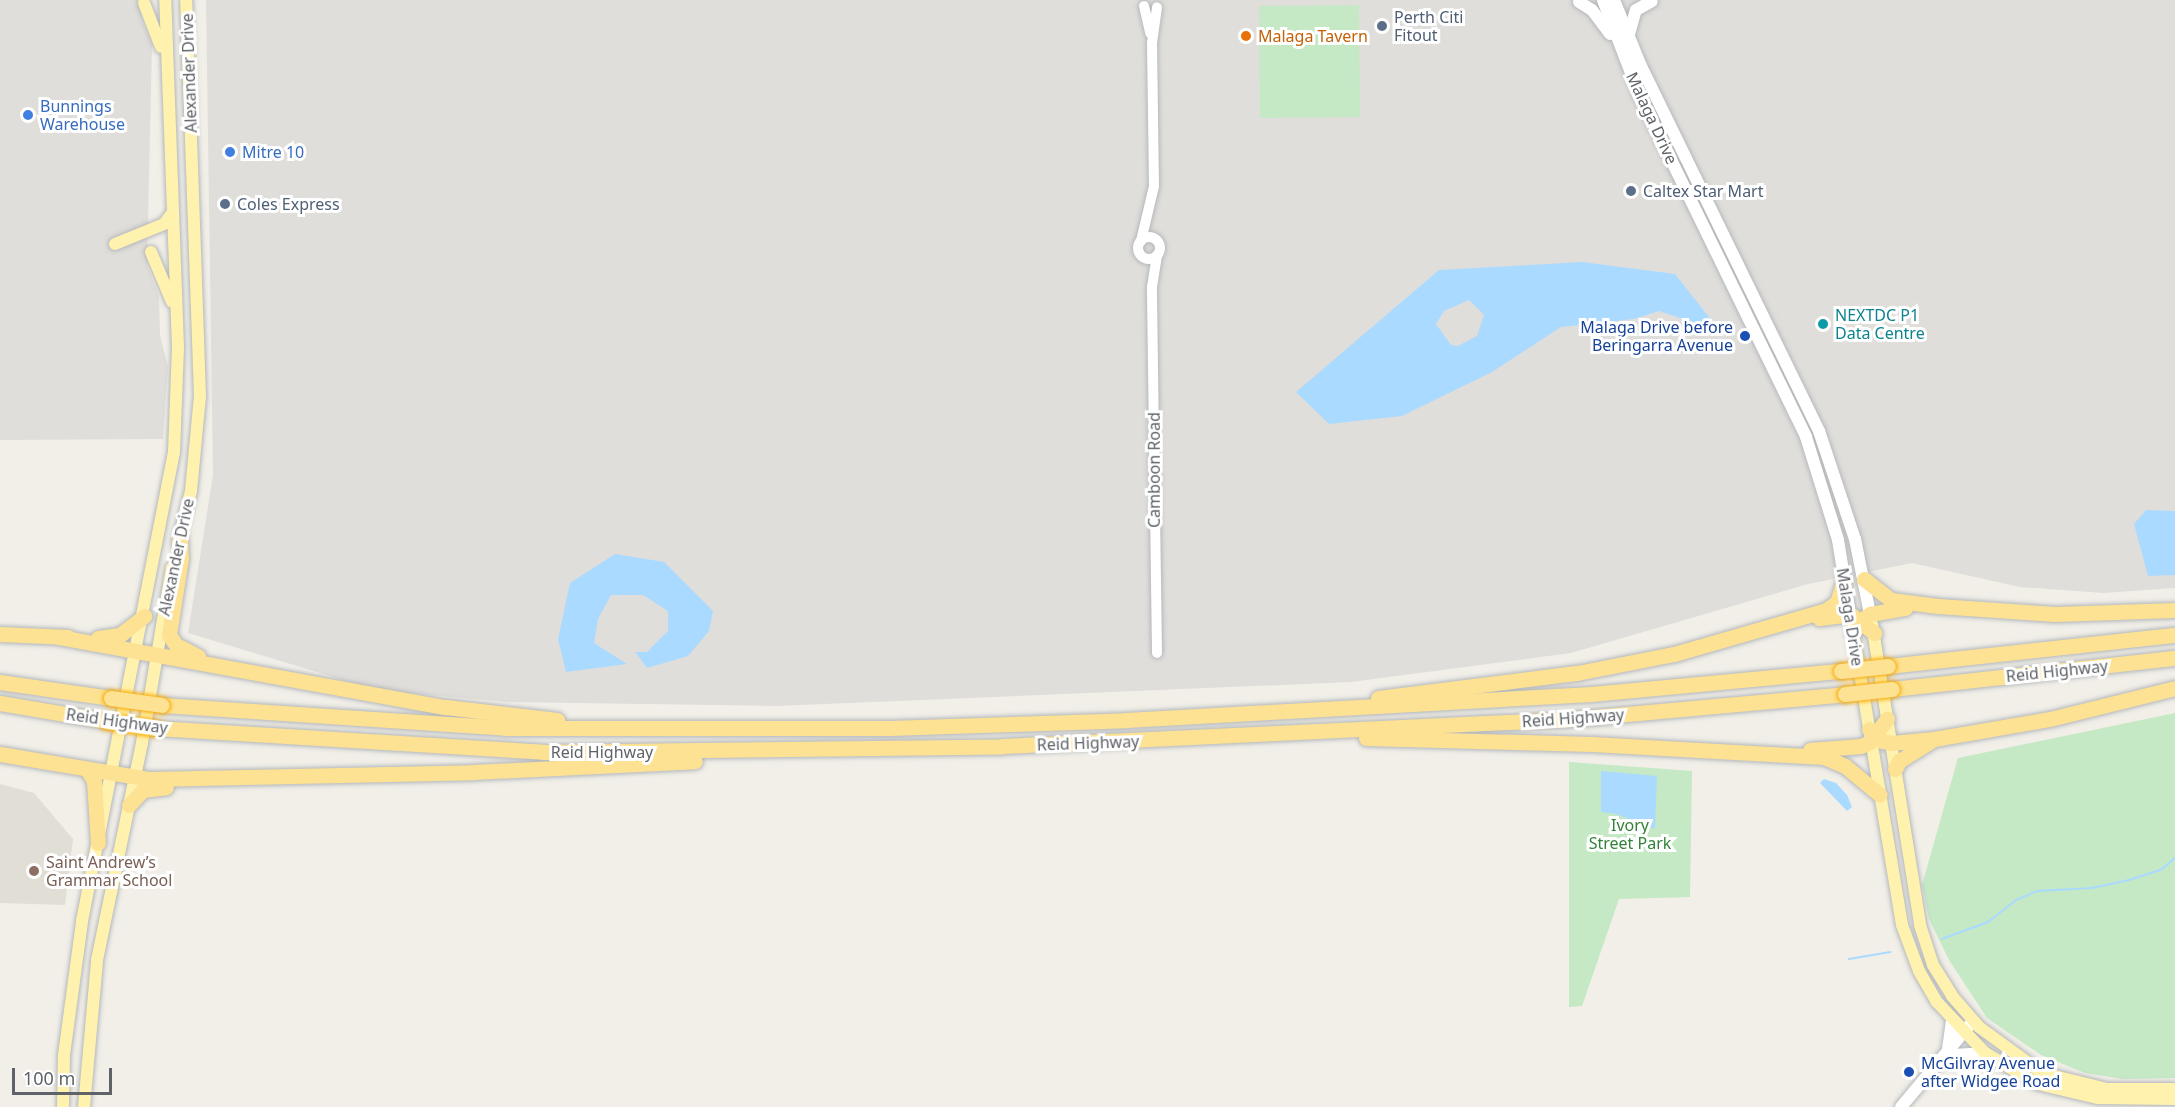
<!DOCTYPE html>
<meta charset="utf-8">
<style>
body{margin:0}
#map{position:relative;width:2175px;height:1107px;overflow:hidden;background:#f1efe8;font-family:"Noto Sans",sans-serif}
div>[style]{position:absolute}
.industrial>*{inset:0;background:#e0deda}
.education>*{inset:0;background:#e1ded6}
.green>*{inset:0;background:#c5e8c5}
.water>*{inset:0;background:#aadaff}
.stream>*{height:2px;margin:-1px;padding:0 1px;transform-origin:1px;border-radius:1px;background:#aadaff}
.roads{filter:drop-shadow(0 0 2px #b5b8bc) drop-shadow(0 0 2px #b5b8bc)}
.tertiary>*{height:10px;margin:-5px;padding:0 5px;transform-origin:5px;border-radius:5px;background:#fff}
.tertiary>.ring{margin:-5px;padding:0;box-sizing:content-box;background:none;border:10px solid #fff;border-radius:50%}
.secondary>*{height:12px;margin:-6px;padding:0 6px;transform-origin:6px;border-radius:6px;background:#fff}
.primary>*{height:12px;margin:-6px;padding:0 6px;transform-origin:6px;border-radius:6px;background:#fff2af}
.motorway>*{height:15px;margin:-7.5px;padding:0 7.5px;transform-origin:7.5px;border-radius:7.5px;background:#fde293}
.bridges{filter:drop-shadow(0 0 2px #f9ab00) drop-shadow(0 0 2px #f9ab00)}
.motorway-bridge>*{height:15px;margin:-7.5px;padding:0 7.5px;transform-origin:7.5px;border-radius:7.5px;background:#fde293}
.dots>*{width:16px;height:16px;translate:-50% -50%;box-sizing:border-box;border:3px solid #fff;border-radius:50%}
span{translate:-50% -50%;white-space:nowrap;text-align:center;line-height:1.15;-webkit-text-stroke:6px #fff;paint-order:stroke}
.service-label{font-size:16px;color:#4e5e75}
.left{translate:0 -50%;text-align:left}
.food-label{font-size:16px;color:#c56008}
.street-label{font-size:16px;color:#5f6368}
.shop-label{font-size:16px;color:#366cbe}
.culture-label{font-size:16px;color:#0d838f}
.transit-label{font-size:16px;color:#164399}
.right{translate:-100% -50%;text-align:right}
.park-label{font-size:16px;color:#348238}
.education-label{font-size:16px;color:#785e54}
.scale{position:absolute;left:12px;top:1068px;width:100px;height:27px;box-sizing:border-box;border:3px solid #5f6368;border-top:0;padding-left:8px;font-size:18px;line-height:21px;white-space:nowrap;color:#5f6368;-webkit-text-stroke:4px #fff;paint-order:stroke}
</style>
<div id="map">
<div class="industrial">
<i style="clip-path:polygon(0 0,147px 0,141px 18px,152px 44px,147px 265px,159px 296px,160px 335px,168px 367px,163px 439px,0 440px)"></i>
<i style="clip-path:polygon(206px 0,2175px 0,2175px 588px,2103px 593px,2020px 587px,1912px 563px,1808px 584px,1571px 653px,1351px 682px,776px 706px,507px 702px,376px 690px,188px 633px,213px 475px)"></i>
</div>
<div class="education">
<i style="clip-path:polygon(0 784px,34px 793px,73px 839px,65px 905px,0 903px)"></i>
</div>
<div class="green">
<i style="clip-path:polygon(1359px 5px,1360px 117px,1260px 118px,1259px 6px)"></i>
<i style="clip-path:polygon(2175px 713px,2175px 1078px,2123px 1079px,2085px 1073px,2041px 1055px,1987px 1018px,1949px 960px,1929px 919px,1922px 885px,1958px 758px)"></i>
<i style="clip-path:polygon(1569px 762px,1692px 771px,1690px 897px,1619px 899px,1582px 1006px,1569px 1007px)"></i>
</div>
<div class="water">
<i style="clip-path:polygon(evenodd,1582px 262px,1675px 274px,1720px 331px,1659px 311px,1634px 319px,1561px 327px,1492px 372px,1402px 416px,1329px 424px,1296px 392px,1439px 270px,1582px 262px,1469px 300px,1484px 315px,1477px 336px,1458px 346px,1451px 345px,1436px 324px,1444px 311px,1469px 300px)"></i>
<i style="clip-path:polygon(2146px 510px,2175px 511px,2175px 575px,2148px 576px,2134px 524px)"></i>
<i style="clip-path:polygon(615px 554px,664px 562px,713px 611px,709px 631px,688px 656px,647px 668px,635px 652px,647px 652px,668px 631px,668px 611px,643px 595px,611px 595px,598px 619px,594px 643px,627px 664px,566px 672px,558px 639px,570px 583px)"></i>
<i style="clip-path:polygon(1601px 771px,1657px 776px,1655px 829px,1616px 814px,1601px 812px)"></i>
<i style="clip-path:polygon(1824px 779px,1836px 783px,1847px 795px,1852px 807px,1847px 811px,1820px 783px)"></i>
</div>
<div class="stream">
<i style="left:1942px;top:939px;width:49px;rotate:-20.3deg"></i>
<i style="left:1988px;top:922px;width:36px;rotate:-38deg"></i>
<i style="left:2016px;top:900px;width:23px;rotate:-23deg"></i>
<i style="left:2037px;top:891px;width:55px;rotate:-3.1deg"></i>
<i style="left:2092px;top:888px;width:38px;rotate:-12deg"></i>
<i style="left:2129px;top:880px;width:35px;rotate:-18deg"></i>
<i style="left:2162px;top:869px;width:17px;rotate:-40deg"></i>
<i style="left:1849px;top:959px;width:42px;rotate:-9.7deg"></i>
</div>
<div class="roads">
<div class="tertiary">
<i style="left:1144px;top:6px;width:28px;rotate:77deg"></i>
<i class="ring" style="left:1138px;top:237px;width:12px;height:12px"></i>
<i style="left:1141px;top:241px;width:57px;rotate:-76.7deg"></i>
<i style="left:1154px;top:186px;width:143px;rotate:-90.8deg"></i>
<i style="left:1152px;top:43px;width:36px;rotate:-82deg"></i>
<i style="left:1157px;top:653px;width:366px;rotate:-90.8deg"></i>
<i style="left:1152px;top:287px;width:32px;rotate:-81deg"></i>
</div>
<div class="secondary">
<i style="left:1603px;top:0;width:101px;rotate:69deg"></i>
<i style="left:1639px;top:94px;width:381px;rotate:64deg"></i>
<i style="left:1806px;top:437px;width:108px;rotate:72.7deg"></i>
<i style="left:1838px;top:540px;width:75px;rotate:80.8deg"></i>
<i style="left:1614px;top:0;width:71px;rotate:67.8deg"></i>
<i style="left:1641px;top:66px;width:406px;rotate:64deg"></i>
<i style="left:1819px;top:431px;width:114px;rotate:71.6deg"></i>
<i style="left:1855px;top:539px;width:76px;rotate:78.7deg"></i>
<i style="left:1579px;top:2px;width:15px;rotate:32deg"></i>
<i style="left:1592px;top:10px;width:30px;rotate:53deg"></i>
<i style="left:1629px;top:34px;width:25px;rotate:-74deg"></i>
<i style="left:1636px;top:10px;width:18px;rotate:-29deg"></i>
<i style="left:1948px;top:1049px;width:28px;rotate:-82deg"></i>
<i style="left:1952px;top:1055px;width:19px;rotate:-3deg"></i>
<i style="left:1971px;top:1054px;width:24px;rotate:15deg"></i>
<i style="left:1901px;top:1107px;width:112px;rotate:-50.1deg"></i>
</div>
<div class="primary">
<i style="left:144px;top:3px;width:47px;rotate:68.9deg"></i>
<i style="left:115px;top:244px;width:53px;rotate:-22.2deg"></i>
<i style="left:164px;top:224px;width:15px;rotate:-53deg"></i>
<i style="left:151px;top:252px;width:54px;rotate:67.2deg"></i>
<i style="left:178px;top:543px;width:54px;rotate:-76deg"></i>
<i style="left:191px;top:491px;width:95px;rotate:-84.6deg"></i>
<i style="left:200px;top:396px;width:396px;rotate:-92deg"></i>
<i style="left:1872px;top:624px;width:305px;rotate:80.9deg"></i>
<i style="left:1920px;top:925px;width:42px;rotate:72deg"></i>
<i style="left:1933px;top:965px;width:36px;rotate:58deg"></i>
<i style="left:1952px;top:996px;width:41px;rotate:48.9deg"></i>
<i style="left:1979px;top:1027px;width:78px;rotate:36.1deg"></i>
<i style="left:2042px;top:1073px;width:67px;rotate:13.8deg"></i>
<i style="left:2107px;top:1089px;width:68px"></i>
<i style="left:1852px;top:626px;width:303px;rotate:80.5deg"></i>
<i style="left:1902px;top:925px;width:49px;rotate:69.7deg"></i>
<i style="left:1919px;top:971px;width:36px;rotate:60deg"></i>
<i style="left:1937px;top:1002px;width:70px;rotate:46.7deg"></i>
<i style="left:1985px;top:1053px;width:61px;rotate:30.3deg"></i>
<i style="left:2038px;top:1084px;width:62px;rotate:13.1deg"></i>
<i style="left:2098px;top:1098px;width:77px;rotate:0.7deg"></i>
<i style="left:63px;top:1107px;width:52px;rotate:-88.9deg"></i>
<i style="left:64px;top:1055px;width:135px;rotate:-82.3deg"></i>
<i style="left:82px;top:921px;width:478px;rotate:-78.9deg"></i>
<i style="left:174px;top:452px;width:105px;rotate:-87.8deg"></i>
<i style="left:178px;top:347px;width:347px;rotate:-92.1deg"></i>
<i style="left:84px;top:1107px;width:148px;rotate:-84.9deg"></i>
<i style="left:97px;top:960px;width:222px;rotate:-78.3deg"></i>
<i style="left:142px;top:743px;width:178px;rotate:-80.3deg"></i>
</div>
<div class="motorway">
<i style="left:180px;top:535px;width:23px;rotate:88deg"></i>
<i style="left:181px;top:558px;width:78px;rotate:98.9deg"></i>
<i style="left:169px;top:635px;width:12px;rotate:55deg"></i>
<i style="left:176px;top:645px;width:25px;rotate:27deg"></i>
<i style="left:1864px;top:579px;width:34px;rotate:38deg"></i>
<i style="left:1891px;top:600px;width:47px;rotate:7.3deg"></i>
<i style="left:1938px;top:606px;width:117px;rotate:3.9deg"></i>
<i style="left:2055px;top:614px;width:120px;rotate:-1.9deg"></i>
<i style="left:1819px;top:618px;width:31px;rotate:-7deg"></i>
<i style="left:1850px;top:614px;width:31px;rotate:38deg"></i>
<i style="left:1853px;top:633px;width:15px;rotate:-58deg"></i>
<i style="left:1861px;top:620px;width:11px;rotate:-34deg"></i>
<i style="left:1870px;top:614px;width:36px;rotate:-10deg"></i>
<i style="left:0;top:634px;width:68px;rotate:2.5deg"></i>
<i style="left:59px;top:637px;width:393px;rotate:10.3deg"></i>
<i style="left:446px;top:707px;width:112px;rotate:6.7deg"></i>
<i style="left:98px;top:638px;width:22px;rotate:-8deg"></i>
<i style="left:120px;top:635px;width:31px;rotate:-38deg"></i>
<i style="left:1888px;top:666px;width:289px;rotate:-6.2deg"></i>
<i style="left:0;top:682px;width:112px;rotate:8.2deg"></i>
<i style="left:1892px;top:689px;width:285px;rotate:-6.3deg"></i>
<i style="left:1378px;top:698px;width:201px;rotate:-7.2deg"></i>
<i style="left:1577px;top:673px;width:99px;rotate:-11.1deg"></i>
<i style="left:1674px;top:654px;width:158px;rotate:-16.1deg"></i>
<i style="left:1826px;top:610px;width:14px;rotate:-36deg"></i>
<i style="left:1837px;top:602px;width:23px;rotate:-72deg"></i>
<i style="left:0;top:703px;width:108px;rotate:9.6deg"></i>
<i style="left:162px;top:705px;width:344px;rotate:3.8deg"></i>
<i style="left:505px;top:728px;width:384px"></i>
<i style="left:889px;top:728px;width:237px;rotate:-1.9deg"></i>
<i style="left:1126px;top:720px;width:466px;rotate:-3.2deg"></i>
<i style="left:1591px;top:694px;width:251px;rotate:-5.3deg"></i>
<i style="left:156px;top:728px;width:388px;rotate:3.5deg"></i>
<i style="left:543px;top:752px;width:460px;rotate:-0.7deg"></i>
<i style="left:1003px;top:746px;width:570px;rotate:-2.72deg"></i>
<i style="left:1572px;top:719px;width:274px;rotate:-5.2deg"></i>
<i style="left:1869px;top:729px;width:18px;rotate:43deg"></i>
<i style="left:1882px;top:741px;width:10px;rotate:11deg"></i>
<i style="left:1892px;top:743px;width:42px;rotate:-5.4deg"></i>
<i style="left:1934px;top:739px;width:118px;rotate:-9.8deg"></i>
<i style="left:2050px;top:719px;width:129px;rotate:-13.9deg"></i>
<i style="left:1366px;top:738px;width:226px;rotate:1.5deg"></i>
<i style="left:1592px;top:744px;width:232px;rotate:3.2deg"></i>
<i style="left:1824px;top:757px;width:23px;rotate:23deg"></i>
<i style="left:1845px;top:766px;width:45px;rotate:39.6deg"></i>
<i style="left:1810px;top:750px;width:51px;rotate:-4.5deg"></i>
<i style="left:1861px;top:746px;width:10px;rotate:-24deg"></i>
<i style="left:1870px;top:742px;width:29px;rotate:-54deg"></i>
<i style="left:0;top:754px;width:152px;rotate:9.5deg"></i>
<i style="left:150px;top:779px;width:323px;rotate:-1.2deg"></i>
<i style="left:473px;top:772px;width:222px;rotate:-2.8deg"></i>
<i style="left:1895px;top:769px;width:9px;rotate:-63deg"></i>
<i style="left:1899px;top:761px;width:36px;rotate:-32deg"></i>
<i style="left:88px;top:771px;width:12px;rotate:59deg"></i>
<i style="left:94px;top:781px;width:62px;rotate:86.3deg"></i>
<i style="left:129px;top:805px;width:21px;rotate:-47deg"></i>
<i style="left:143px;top:790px;width:23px;rotate:-7deg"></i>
</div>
</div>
<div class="bridges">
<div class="motorway-bridge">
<i style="left:1841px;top:671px;width:47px;rotate:-6.1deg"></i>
<i style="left:1845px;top:694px;width:47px;rotate:-6.1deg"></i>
<i style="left:111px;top:698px;width:51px;rotate:7.8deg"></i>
<i style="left:106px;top:721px;width:50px;rotate:8deg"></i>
</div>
</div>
<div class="dots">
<i style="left:1382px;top:26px;background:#5c6f8a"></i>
<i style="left:1246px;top:36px;background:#e8710a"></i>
<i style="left:28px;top:115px;background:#3f7fe0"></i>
<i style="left:230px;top:152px;background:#3f7fe0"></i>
<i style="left:1631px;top:191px;background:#5c6f8a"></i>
<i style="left:225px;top:204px;background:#5c6f8a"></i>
<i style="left:1823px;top:324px;background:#0f9aa8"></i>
<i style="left:1745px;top:336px;background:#1a4fb4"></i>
<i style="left:34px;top:871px;background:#8d6e63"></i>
<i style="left:1909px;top:1072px;background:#1a4fb4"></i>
</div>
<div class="service-label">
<span class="left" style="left:1394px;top:26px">Perth Citi<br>Fitout</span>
<span class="left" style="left:1643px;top:191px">Caltex Star Mart</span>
<span class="left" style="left:237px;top:204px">Coles Express</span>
</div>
<div class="food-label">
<span class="left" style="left:1258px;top:36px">Malaga Tavern</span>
</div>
<div class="street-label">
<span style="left:189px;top:73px;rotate:-92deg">Alexander Drive</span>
<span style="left:1652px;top:118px;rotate:65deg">Malaga Drive</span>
<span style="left:1154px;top:470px;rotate:-90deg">Camboon Road</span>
<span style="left:176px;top:557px;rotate:-78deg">Alexander Drive</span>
<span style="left:1850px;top:617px;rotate:81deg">Malaga Drive</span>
<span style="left:2057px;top:671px;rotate:-6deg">Reid Highway</span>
<span style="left:1573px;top:718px;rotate:-4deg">Reid Highway</span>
<span style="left:117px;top:721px;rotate:8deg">Reid Highway</span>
<span style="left:1088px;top:743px;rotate:-2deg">Reid Highway</span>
<span style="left:602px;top:752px">Reid Highway</span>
</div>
<div class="shop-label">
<span class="left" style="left:40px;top:115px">Bunnings<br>Warehouse</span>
<span class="left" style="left:242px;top:152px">Mitre 10</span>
</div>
<div class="culture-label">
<span class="left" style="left:1835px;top:324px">NEXTDC P1<br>Data Centre</span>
</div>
<div class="transit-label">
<span class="right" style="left:1733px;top:336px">Malaga Drive before<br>Beringarra Avenue</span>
<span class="left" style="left:1921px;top:1072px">McGilvray Avenue<br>after Widgee Road</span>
</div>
<div class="park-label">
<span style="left:1630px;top:834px">Ivory<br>Street Park</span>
</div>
<div class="education-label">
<span class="left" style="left:46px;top:871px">Saint Andrew’s<br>Grammar School</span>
</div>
<div class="scale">100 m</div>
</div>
